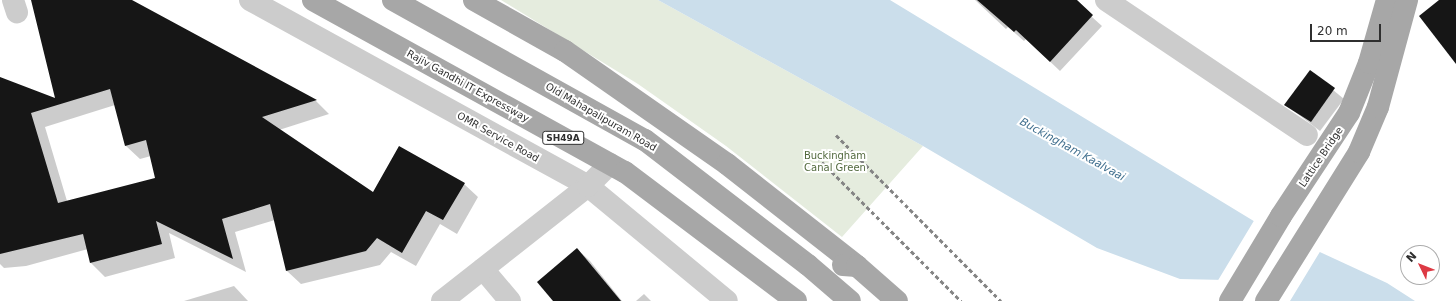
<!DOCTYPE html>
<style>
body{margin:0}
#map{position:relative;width:1456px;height:301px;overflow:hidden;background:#fff;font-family:"DejaVu Sans",sans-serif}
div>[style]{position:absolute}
.green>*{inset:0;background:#e5ecde}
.water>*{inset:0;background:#cbdeeb}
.pier>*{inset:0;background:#fff}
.shadow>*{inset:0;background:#0003}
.building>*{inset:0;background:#161616}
.minor>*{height:22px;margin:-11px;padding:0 11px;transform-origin:11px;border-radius:11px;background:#ccc}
.major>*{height:22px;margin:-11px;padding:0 11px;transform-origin:11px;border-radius:11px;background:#a7a7a7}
.rail>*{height:3px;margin-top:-1.5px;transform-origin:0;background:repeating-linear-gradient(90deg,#848484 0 4px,transparent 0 7px)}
span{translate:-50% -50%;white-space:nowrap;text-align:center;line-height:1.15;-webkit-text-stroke:4px #fff;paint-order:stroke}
.shield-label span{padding:1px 3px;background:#fff;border:1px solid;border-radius:3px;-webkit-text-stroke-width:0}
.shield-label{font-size:9px;color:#2f2f2f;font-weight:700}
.street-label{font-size:10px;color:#2f2f2f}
.park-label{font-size:10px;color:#52693e}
.water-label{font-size:11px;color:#406f8e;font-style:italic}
.north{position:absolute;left:1400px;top:245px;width:40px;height:40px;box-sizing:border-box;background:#fff;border:1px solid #acacac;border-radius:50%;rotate:313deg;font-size:11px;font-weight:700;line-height:16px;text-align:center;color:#2f2f2f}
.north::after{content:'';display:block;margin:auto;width:14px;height:18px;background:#dd3a44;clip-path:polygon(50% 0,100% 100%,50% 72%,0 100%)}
.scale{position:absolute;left:1310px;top:24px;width:71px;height:18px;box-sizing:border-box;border:2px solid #2f2f2f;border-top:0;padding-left:5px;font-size:12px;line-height:14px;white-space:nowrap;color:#2f2f2f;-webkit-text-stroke:3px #fff;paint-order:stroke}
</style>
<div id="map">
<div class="green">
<i style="clip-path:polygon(501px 0,658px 0,923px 146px,842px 237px,726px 146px,638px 84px)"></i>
</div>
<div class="water">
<i style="clip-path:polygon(658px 0,890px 0,1257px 223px,1387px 283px,1415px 301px,1253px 301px,1225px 280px,1180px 279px,1097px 248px,923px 146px)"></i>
</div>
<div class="pier">
<i style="clip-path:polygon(1255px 219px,1321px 250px,1290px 301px,1249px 301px,1224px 282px,1217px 282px)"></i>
</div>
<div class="shadow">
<i style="clip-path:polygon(evenodd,32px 0,130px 0,316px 101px,329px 114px,279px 130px,373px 194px,464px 184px,478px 197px,457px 234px,440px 224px,416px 266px,391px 252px,380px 265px,301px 284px,287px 271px,275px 220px,235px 232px,246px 272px,169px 233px,175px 258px,105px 277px,91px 263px,88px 249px,26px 266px,4px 268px,0 264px,0 78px,56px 99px,32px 0,115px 105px,126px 146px,140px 159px,151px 156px,157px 179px,67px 201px,45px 127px,115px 105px)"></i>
<i style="clip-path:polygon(975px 0,1073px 0,1102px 26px,1060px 71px,1026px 39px,1024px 41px,1008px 27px,1006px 29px)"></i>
<i style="clip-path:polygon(1310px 71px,1344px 99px,1320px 131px,1286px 105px)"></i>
<i style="clip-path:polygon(577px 249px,590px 261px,622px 301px,554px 301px)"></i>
<i style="clip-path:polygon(234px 286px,248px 301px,184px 301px)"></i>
<i style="clip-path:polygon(644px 294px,651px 301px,636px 301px)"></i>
</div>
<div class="building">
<i style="clip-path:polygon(evenodd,31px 0,132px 0,317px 100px,262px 117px,373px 192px,399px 146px,465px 183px,443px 220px,426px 211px,402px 253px,377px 238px,366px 251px,286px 271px,270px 204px,222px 219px,233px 259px,156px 221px,162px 244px,90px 263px,83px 234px,0 254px,0 77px,55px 98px,31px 0,110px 89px,125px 146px,146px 140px,155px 178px,58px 203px,31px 113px,110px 89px)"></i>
<i style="clip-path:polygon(977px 0,1077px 0,1093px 15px,1050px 62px,1016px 30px,1014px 32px)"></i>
<i style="clip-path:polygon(1439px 0,1456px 0,1456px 64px,1419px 16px)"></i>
<i style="clip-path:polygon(1310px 70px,1335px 88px,1311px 122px,1284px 105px)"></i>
<i style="clip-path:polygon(577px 248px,621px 301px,553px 301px,537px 282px)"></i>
</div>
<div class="minor">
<i style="left:13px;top:0;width:13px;rotate:72deg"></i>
<i style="left:250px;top:0;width:386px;rotate:28.8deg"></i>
<i style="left:588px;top:186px;width:180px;rotate:39.6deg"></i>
<i style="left:1106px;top:0;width:242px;rotate:33.9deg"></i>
<i style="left:483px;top:269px;width:42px;rotate:49.8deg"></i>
<i style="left:442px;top:301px;width:186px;rotate:-38.2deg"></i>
<i style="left:588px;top:186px;width:31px;rotate:-45deg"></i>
</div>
<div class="major">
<i style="left:313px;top:0;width:356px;rotate:28.9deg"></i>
<i style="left:625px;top:172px;width:214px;rotate:37deg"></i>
<i style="left:393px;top:0;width:288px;rotate:29.1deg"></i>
<i style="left:645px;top:140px;width:205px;rotate:37.5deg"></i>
<i style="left:808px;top:265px;width:55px;rotate:40.6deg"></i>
<i style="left:474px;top:0;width:104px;rotate:29.3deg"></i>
<i style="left:565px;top:51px;width:198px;rotate:34.9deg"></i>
<i style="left:727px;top:164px;width:165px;rotate:38.1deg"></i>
<i style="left:843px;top:265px;width:14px;rotate:4deg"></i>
<i style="left:857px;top:266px;width:53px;rotate:41.2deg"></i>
<i style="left:1230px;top:301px;width:99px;rotate:-59deg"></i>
<i style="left:1281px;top:216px;width:123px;rotate:-56.6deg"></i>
<i style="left:1349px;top:113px;width:54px;rotate:-68.2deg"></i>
<i style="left:1369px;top:63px;width:66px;rotate:-74.1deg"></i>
<i style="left:1266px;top:301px;width:176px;rotate:-58deg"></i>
<i style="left:1359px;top:152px;width:49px;rotate:-67.1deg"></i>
<i style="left:1378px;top:107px;width:111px;rotate:-74.8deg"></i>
</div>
<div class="rail">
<i style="left:836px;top:135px;width:234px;rotate:45.2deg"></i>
<i style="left:812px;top:152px;width:211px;rotate:45deg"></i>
</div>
<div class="shield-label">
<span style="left:563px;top:138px">SH49A</span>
</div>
<div class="street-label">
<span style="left:468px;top:86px;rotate:29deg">Rajiv Gandhi IT Expressway</span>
<span style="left:601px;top:117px;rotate:30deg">Old Mahapalipuram Road</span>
<span style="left:498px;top:137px;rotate:29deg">OMR Service Road</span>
<span style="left:1321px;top:157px;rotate:-56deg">Lattice Bridge</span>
</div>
<div class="park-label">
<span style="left:835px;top:161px">Buckingham<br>Canal Green</span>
</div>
<div class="water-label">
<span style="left:1072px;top:150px;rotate:29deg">Buckingham Kaalvaai</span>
</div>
<div class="north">N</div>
<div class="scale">20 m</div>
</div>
